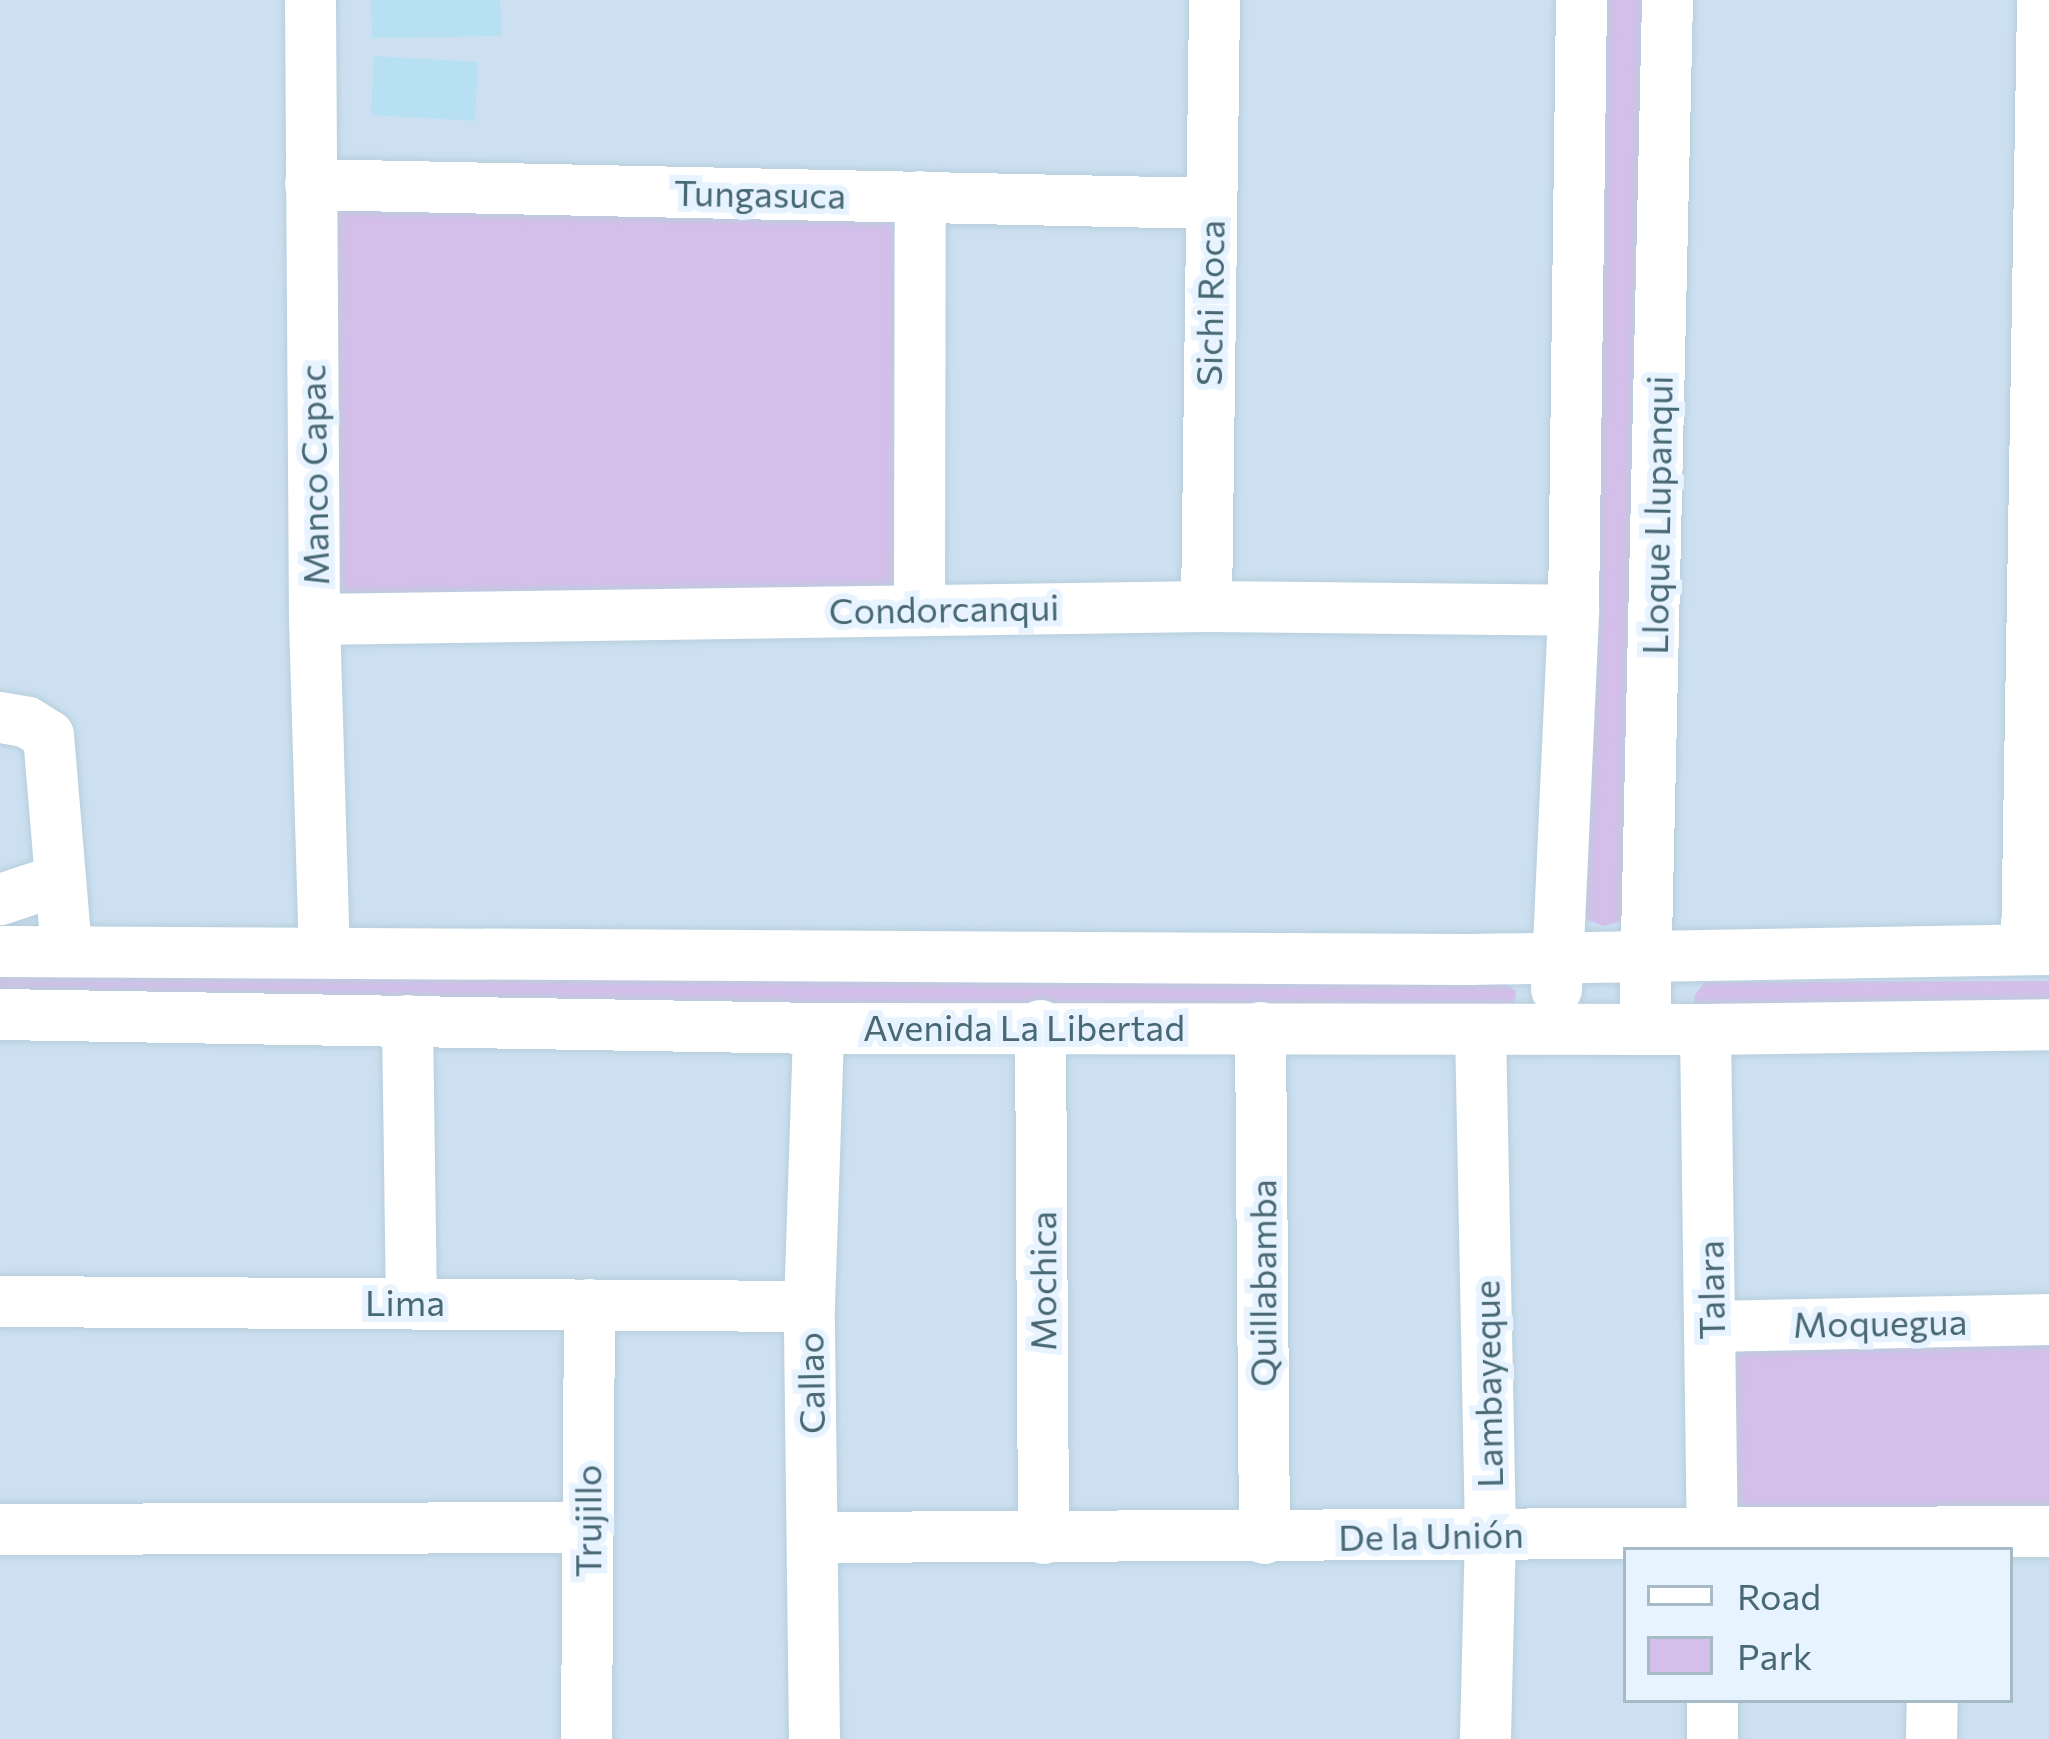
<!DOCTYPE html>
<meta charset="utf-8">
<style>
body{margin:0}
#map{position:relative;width:2049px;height:1739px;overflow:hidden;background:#e0eefd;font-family:Commissioner,sans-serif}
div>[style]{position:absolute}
.residential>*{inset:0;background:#cce0f1}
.green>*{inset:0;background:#d4bfea}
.building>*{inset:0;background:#b7e1f2}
.roads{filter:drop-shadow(0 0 3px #b7cedc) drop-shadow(0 0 3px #b7cedc)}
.minor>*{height:51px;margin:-25.5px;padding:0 25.5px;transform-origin:25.5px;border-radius:25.5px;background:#fff}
span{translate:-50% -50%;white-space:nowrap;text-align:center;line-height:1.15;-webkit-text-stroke:12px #e7f3ff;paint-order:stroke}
.street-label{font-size:36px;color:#476874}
.legend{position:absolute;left:1623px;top:1547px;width:390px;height:156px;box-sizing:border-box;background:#e7f3ff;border:3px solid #a7bbc7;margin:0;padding:15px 21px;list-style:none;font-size:36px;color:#476874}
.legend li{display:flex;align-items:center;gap:24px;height:60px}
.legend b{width:60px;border:3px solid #a7bbc7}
</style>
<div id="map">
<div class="residential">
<i style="clip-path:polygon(evenodd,0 0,2049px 0,2049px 1739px,0 1739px,0 0,1626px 1550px,2010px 1550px,2010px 1700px,1626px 1700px,1626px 1550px)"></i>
</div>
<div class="green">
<i style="clip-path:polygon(1603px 0,1653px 0,1623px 921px,1603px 926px,1588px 920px,1579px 908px)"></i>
<i style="clip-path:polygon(327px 203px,912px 217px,909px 593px,329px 599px)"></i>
<i style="clip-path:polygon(0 966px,1504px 983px,1516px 991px,1514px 1011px,0 1001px)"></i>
<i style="clip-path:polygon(2049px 981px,2049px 1012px,1694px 1010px,1695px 995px,1705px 982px)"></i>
<i style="clip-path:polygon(2049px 1331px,2049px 1519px,1723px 1513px,1725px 1339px)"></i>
</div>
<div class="building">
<i style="clip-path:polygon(371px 0,500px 0,502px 36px,372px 38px)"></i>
<i style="clip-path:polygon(374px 56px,478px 62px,475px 121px,371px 115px)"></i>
</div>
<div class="roads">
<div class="minor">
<i style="left:310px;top:0;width:619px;rotate:89.63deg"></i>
<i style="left:314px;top:619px;width:331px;rotate:88.3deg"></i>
<i style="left:310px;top:184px;width:900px;rotate:1.21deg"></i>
<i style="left:1206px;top:606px;width:606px;rotate:-89.24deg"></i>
<i style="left:919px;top:608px;width:412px;rotate:-89.9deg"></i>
<i style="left:314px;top:619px;width:892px;rotate:-0.83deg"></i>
<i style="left:1206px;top:606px;width:367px;rotate:0.6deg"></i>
<i style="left:0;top:717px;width:27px;rotate:10deg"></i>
<i style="left:27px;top:722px;width:25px;rotate:32deg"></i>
<i style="left:48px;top:735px;width:216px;rotate:85.2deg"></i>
<i style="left:0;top:899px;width:60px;rotate:-18.4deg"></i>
<i style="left:2026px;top:948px;width:948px;rotate:-89.03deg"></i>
<i style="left:0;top:951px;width:1469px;rotate:0.31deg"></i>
<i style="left:1469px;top:959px;width:580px;rotate:-0.99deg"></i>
<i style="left:1556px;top:989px;width:379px;rotate:-87.4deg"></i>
<i style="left:1573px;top:610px;width:610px;rotate:-89.25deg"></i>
<i style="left:0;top:1014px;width:818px;rotate:0.98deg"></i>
<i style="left:818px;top:1028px;width:887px;rotate:0.06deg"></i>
<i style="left:1705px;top:1029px;width:344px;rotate:-0.8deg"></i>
<i style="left:407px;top:1020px;width:282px;rotate:89.2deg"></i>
<i style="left:1040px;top:1025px;width:513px;rotate:89.66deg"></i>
<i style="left:1260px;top:1027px;width:511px;rotate:89.55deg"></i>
<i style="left:1480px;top:1029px;width:503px;rotate:88.86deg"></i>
<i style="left:1490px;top:1532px;width:207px;rotate:91.4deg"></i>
<i style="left:1644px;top:1029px;width:1029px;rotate:-88.72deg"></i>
<i style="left:1705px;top:1029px;width:521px;rotate:89.23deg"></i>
<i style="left:0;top:1301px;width:809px;rotate:0.35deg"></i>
<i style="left:1711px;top:1326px;width:338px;rotate:-1.2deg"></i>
<i style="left:0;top:1529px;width:587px;rotate:-0.2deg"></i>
<i style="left:812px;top:1537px;width:1237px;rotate:-0.28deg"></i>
<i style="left:1712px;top:1700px;width:39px;rotate:90deg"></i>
<i style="left:586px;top:1739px;width:435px;rotate:-89.6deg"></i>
<i style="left:814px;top:1739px;width:433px;rotate:-90.7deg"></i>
<i style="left:809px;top:1306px;width:278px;rotate:-88.1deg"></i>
<i style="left:1931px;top:1739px;width:39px;rotate:-89deg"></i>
</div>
</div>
<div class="street-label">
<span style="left:760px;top:193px;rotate:1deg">Tungasuca</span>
<span style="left:1209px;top:303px;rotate:-89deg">Sichi Roca</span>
<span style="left:313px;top:475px;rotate:-91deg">Manco Capac</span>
<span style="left:1656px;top:515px;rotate:-89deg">Lloque Llupanqui</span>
<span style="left:944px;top:608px;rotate:-1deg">Condorcanqui</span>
<span style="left:1024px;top:1027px">Avenida La Libertad</span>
<span style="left:1042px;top:1281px;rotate:-90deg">Mochica</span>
<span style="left:1262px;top:1283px;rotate:-90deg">Quillabamba</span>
<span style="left:1710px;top:1290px;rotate:-91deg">Talara</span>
<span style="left:405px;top:1302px">Lima</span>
<span style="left:1880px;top:1322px;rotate:-1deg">Moquegua</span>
<span style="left:810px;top:1383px;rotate:-91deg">Callao</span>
<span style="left:1487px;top:1384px;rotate:-91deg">Lambayeque</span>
<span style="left:587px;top:1521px;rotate:-90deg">Trujillo</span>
<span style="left:1431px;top:1535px;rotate:-1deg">De la Unión</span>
</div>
<ul class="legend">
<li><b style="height:15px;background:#fff"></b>Road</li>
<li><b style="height:33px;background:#d4bfea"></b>Park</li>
</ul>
</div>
